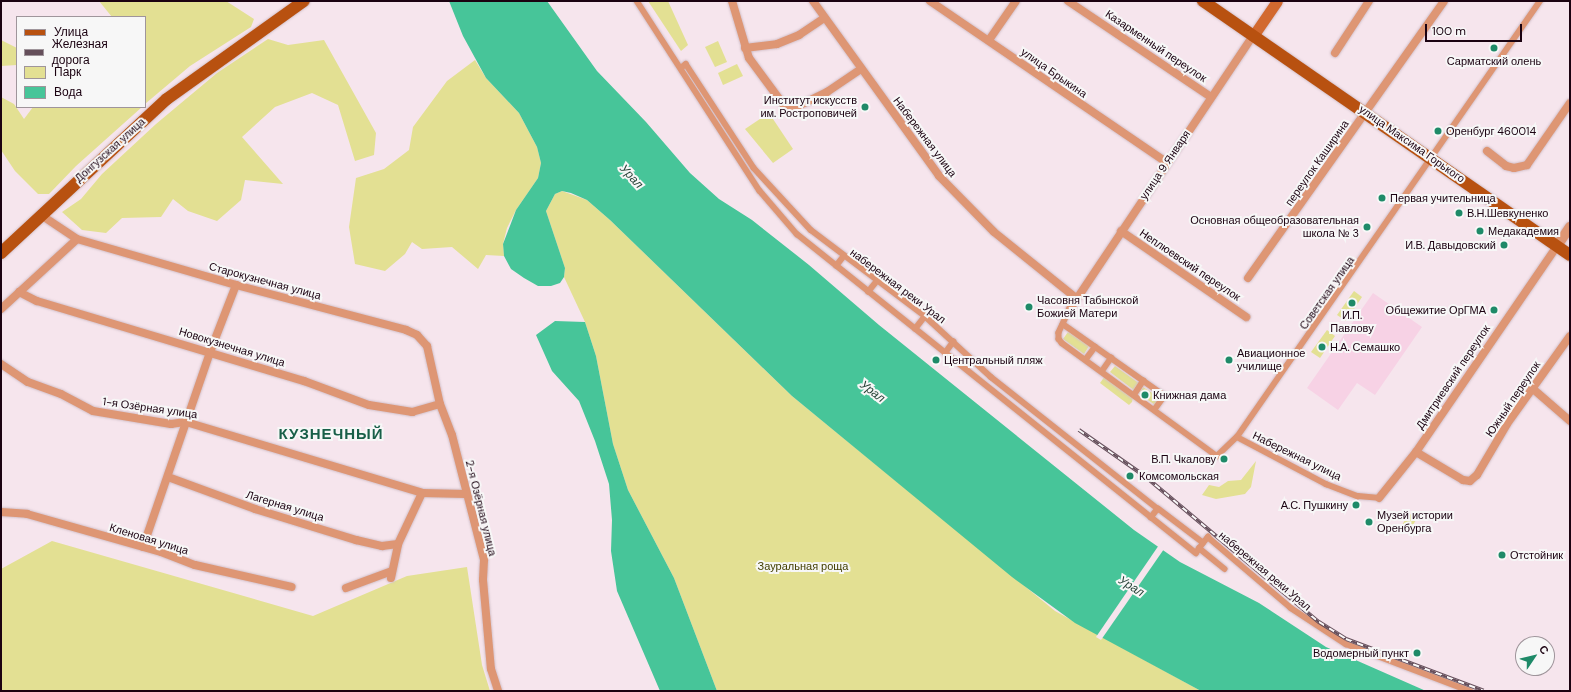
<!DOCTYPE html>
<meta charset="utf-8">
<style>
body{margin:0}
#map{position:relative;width:1571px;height:692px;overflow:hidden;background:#f6e5ed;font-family:"DM Sans",sans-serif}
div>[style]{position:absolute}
.built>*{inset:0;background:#f7d2e5}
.green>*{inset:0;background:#e3e093}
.water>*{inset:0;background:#47c599}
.pier>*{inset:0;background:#f6e5ed}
.roads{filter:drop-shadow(0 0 1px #d3c1ca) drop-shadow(0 0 1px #d3c1ca)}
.pedestrian>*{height:5.5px;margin:-2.75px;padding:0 2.75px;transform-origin:2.75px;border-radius:2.75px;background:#de9674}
.minor>*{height:8px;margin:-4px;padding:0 4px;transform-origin:4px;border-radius:4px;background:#de9674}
.tertiary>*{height:10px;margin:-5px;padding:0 5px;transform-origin:5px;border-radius:5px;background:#de9674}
.secondary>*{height:11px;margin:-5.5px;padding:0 5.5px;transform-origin:5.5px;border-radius:5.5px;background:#d2692f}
.primary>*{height:12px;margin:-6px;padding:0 6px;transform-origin:6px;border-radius:6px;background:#b85110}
.rail>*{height:3.5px;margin-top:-1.75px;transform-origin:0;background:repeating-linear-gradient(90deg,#f7f7f7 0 6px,#654f5b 0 12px);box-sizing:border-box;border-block:1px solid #654f5b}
.dots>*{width:11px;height:11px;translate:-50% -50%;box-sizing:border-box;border:2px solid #f7f7f7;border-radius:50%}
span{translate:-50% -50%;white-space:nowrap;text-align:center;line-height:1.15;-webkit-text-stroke:4px #f7f7f7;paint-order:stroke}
.street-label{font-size:11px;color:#1b0211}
.poi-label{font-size:11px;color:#1b0211}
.right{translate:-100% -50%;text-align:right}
.left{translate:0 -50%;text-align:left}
.park-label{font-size:11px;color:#444003}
.water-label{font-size:12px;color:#284338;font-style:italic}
.district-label{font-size:15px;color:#185f48;font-weight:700;letter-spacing:1px}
.frame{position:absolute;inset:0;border:2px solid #1b0211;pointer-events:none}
.legend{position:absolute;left:16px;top:16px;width:130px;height:92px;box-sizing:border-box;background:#f7f7f7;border:1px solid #9f959b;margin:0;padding:5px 7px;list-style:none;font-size:12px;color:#1b0211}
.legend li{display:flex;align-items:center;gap:8px;height:20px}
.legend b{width:20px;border:1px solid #9f959b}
.north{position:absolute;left:1515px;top:636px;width:40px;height:40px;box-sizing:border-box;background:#f7f7f7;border:1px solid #9f959b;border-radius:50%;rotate:55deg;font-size:11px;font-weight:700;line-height:16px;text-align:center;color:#1b0211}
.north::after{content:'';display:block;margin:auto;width:14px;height:18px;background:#1e8a68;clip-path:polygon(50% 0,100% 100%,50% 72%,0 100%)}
.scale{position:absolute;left:1425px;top:24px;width:97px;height:18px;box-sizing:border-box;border:2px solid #1b0211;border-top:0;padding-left:5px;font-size:12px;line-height:14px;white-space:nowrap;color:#1b0211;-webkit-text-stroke:3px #f7f7f7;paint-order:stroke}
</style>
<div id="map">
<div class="built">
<i style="clip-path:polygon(1373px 293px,1422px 327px,1375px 395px,1357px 383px,1338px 410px,1307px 388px)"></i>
</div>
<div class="green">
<i style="clip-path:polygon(99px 1px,226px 1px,254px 19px,251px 27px,190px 66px,145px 104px,145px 17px,112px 17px)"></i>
<i style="clip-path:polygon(648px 1px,668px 1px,688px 45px,681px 51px)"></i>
<i style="clip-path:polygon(268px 39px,288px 45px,324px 40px,376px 133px,374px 155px,355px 161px,338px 105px,312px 93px,275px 107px,242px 137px,283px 184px,245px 180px,241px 200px,217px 221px,188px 211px,173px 199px,161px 217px,122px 218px,106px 233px,82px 230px,62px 212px,81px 199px,102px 174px,156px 124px,217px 73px)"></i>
<i style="clip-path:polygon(1px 40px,17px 48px,17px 65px,1px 66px)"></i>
<i style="clip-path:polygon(718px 41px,727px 62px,715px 67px,705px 47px)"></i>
<i style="clip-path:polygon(475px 60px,486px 78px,519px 113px,537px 147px,541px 163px,538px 178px,516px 210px,507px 228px,503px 244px,504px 256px,486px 255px,478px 269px,452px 247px,422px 249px,412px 242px,405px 254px,385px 271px,355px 264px,349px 227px,356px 178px,384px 169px,409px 150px,413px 127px,447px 81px)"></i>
<i style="clip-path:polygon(737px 64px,743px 76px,723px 85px,718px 73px)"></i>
<i style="clip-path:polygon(1px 97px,14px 104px,24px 119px,33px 107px,142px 107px,76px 166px,49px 194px,38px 194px,15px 171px,1px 150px)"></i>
<i style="clip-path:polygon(769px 113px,793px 149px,773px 163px,745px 129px)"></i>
<i style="clip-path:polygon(562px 191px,587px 200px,610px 220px,792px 396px,1055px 611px,1201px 691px,717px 691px,674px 578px,628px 490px,613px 444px,596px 356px,585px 322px,564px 277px,565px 268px,546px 211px,555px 194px)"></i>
<i style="clip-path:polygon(1354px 291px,1362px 297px,1346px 321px,1337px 315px)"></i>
<i style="clip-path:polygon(1327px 330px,1335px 336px,1320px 358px,1311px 352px)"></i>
<i style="clip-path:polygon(1068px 332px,1089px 346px,1084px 354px,1063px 339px)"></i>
<i style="clip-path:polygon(1115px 366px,1140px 384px,1135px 391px,1110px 372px)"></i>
<i style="clip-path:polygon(1105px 376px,1133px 397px,1132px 402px,1129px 405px,1100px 383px)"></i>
<i style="clip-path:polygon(1143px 387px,1160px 398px,1155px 405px,1139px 394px)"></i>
<i style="clip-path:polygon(1256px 461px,1251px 487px,1245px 494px,1216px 499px,1202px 495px,1209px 485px,1219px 487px,1228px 481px,1241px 480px)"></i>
<i style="clip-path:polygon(1416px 513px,1416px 520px,1411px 528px,1406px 532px,1402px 530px,1402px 525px,1408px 515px)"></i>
<i style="clip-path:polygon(52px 541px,313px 616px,407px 576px,467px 567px,482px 665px,490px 691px,1px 691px,1px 569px)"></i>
</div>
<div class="water">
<i style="clip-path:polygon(449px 1px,547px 1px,597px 71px,646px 122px,690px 173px,719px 199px,752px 220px,809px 265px,879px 325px,1134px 530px,1180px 562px,1259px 603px,1326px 647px,1426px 691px,1201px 691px,1075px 623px,1012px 577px,792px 396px,610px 220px,587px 200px,571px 193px,562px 191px,555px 194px,546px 211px,565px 268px,564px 277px,560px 283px,551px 286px,538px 286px,524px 278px,511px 269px,504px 256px,503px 244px,516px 210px,538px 178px,541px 163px,537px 147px,519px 113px,486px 78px,463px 36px)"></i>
<i style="clip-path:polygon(555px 321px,585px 322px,596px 356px,613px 444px,628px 490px,674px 578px,717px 691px,660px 691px,617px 591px,611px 551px,612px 520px,609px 484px,595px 441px,579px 401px,552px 371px,536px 335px)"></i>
</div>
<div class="pier">
<i style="clip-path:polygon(1159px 545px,1164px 549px,1101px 640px,1096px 637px)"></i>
</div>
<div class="roads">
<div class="pedestrian">
<i style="left:637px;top:1px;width:226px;rotate:57.1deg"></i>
<i style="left:760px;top:191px;width:57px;rotate:49.3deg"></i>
<i style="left:797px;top:234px;width:511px;rotate:38.64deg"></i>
<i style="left:1196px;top:553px;width:12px;rotate:-55deg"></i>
<i style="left:1203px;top:543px;width:56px;rotate:-142.9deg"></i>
<i style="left:681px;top:68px;width:6px;rotate:-39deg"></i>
<i style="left:686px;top:64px;width:124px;rotate:56.8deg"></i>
<i style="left:754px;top:168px;width:84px;rotate:47.4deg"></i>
<i style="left:811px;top:230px;width:143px;rotate:37deg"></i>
<i style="left:925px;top:316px;width:90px;rotate:42.7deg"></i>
<i style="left:991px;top:377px;width:213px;rotate:38.3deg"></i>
<i style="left:1158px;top:509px;width:11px;rotate:128deg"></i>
<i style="left:836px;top:266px;width:11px;rotate:-52deg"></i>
<i style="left:868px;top:292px;width:13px;rotate:-51deg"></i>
<i style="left:1070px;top:309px;width:26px;rotate:115deg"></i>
<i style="left:1059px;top:333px;width:6px;rotate:90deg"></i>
<i style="left:1059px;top:339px;width:5px;rotate:53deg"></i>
<i style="left:1062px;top:343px;width:192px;rotate:36.1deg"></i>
<i style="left:1217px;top:456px;width:28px;rotate:-44deg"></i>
<i style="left:1237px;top:437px;width:101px;rotate:27.8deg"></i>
<i style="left:1326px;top:484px;width:34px;rotate:21deg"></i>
<i style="left:1358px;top:496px;width:21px;rotate:5deg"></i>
<i style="left:1063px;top:324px;width:125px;rotate:35.2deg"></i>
<i style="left:1165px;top:396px;width:17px;rotate:126deg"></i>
<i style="left:915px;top:329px;width:16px;rotate:-52deg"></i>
<i style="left:945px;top:353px;width:14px;rotate:-54deg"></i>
<i style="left:1086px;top:359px;width:15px;rotate:-53deg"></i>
<i style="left:1102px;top:371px;width:16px;rotate:-55deg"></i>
<i style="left:1134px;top:395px;width:17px;rotate:-57deg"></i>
<i style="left:1237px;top:437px;width:531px;rotate:-55.2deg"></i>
<i style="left:1203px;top:543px;width:8px;rotate:-50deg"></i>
<i style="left:1208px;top:537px;width:109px;rotate:40.5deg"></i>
<i style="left:1291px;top:608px;width:66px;rotate:33.2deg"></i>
<i style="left:1346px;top:644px;width:133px;rotate:20.8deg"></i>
<i style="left:1199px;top:548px;width:33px;rotate:39deg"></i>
</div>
<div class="minor">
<i style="left:732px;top:1px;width:59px;rotate:73.4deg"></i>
<i style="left:749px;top:58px;width:62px;rotate:53.5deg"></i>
<i style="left:786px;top:108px;width:8px"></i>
<i style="left:794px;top:108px;width:37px;rotate:-26deg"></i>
<i style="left:827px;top:92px;width:41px;rotate:-34.1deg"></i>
<i style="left:813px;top:1px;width:216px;rotate:54.2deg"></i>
<i style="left:939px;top:176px;width:78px;rotate:45.5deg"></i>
<i style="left:994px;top:232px;width:105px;rotate:38.8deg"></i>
<i style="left:930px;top:1px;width:286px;rotate:34.3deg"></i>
<i style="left:1068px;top:1px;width:172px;rotate:33.9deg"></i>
<i style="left:989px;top:40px;width:47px;rotate:-55.3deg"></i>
<i style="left:745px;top:48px;width:32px;rotate:-7deg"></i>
<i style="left:777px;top:44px;width:24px;rotate:-22deg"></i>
<i style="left:799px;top:35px;width:30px;rotate:-34deg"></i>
<i style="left:1335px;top:53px;width:62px;rotate:-56.8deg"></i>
<i style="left:1487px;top:151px;width:24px;rotate:38deg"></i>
<i style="left:1506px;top:166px;width:8px;rotate:14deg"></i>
<i style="left:1514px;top:168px;width:13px;rotate:-13deg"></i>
<i style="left:1527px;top:165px;width:75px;rotate:-55.3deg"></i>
<i style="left:41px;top:215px;width:43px;rotate:33.7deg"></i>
<i style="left:77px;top:239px;width:166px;rotate:16.1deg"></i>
<i style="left:236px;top:285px;width:176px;rotate:14.8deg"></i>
<i style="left:406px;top:330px;width:12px;rotate:24deg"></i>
<i style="left:417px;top:335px;width:15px;rotate:48deg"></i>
<i style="left:427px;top:346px;width:59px;rotate:77.4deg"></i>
<i style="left:440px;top:404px;width:33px;rotate:69deg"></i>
<i style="left:452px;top:435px;width:129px;rotate:75.6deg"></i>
<i style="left:484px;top:560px;width:20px;rotate:93deg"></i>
<i style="left:483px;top:580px;width:89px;rotate:84.9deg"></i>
<i style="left:491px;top:669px;width:23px;rotate:72deg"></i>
<i style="left:1121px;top:231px;width:152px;rotate:34.5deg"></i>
<i style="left:1248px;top:278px;width:339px;rotate:-54.7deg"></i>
<i style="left:19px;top:292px;width:20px;rotate:27deg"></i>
<i style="left:37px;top:301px;width:279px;rotate:16.7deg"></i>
<i style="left:304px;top:381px;width:69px;rotate:20.3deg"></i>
<i style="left:369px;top:405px;width:44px;rotate:9.2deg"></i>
<i style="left:412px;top:412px;width:29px;rotate:-16deg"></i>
<i style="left:1px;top:309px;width:103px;rotate:-42.6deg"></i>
<i style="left:1070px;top:309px;width:329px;rotate:-56.2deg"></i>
<i style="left:1px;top:364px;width:32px;rotate:34deg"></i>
<i style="left:28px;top:382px;width:35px;rotate:20deg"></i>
<i style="left:61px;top:394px;width:36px;rotate:28deg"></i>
<i style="left:93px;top:411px;width:79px;rotate:9.5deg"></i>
<i style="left:171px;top:424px;width:15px;rotate:-8deg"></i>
<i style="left:186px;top:422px;width:246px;rotate:16.7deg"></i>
<i style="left:422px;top:493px;width:44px;rotate:1.3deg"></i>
<i style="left:1532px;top:388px;width:50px;rotate:41deg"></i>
<i style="left:1416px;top:452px;width:55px;rotate:30.8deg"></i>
<i style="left:1463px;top:480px;width:7px;rotate:8deg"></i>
<i style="left:1470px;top:481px;width:9px;rotate:-41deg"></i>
<i style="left:1477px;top:475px;width:59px;rotate:-59.5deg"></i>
<i style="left:1507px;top:424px;width:108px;rotate:-54.4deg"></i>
<i style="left:168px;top:477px;width:93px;rotate:20.2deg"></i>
<i style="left:255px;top:509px;width:106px;rotate:17.1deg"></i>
<i style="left:356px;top:540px;width:27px;rotate:13deg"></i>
<i style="left:382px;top:546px;width:16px;rotate:-7deg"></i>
<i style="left:1379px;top:498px;width:59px;rotate:-51.2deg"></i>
<i style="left:1416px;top:452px;width:250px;rotate:-55.6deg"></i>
<i style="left:1px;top:512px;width:26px;rotate:4deg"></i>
<i style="left:27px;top:514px;width:139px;rotate:15.8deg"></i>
<i style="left:161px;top:552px;width:36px;rotate:21deg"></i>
<i style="left:195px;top:565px;width:99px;rotate:12.8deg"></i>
<i style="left:143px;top:547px;width:206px;rotate:-71deg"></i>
<i style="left:210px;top:352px;width:72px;rotate:-68.8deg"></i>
<i style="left:391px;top:578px;width:35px;rotate:-78deg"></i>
<i style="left:398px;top:544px;width:56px;rotate:-64.8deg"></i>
<i style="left:346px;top:588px;width:49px;rotate:-20.3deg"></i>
</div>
<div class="tertiary">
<i style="left:1557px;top:246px;width:23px;rotate:-56deg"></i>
</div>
<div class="secondary">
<i style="left:1253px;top:36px;width:42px;rotate:-55.6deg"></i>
</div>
<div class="primary">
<i style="left:1203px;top:1px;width:446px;rotate:34.7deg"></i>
<i style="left:1px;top:253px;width:226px;rotate:-42.9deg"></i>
<i style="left:167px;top:99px;width:168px;rotate:-35.6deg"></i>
</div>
</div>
<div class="rail">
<i style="left:1079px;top:430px;width:82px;rotate:35deg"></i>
<i style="left:1146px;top:477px;width:226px;rotate:40deg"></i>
<i style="left:1319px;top:622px;width:32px;rotate:32deg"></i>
<i style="left:1346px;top:639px;width:147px;rotate:20.6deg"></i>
</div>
<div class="dots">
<i style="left:1494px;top:48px;background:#1e8a68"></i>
<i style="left:865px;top:107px;background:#1e8a68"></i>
<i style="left:1438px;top:131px;background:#1e8a68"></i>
<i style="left:1382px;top:198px;background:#1e8a68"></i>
<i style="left:1459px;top:213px;background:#1e8a68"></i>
<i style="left:1367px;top:227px;background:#1e8a68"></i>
<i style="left:1480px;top:231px;background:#1e8a68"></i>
<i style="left:1504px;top:245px;background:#1e8a68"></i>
<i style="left:1352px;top:303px;background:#1e8a68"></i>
<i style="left:1029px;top:307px;background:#1e8a68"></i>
<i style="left:1494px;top:310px;background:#1e8a68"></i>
<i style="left:1322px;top:347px;background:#1e8a68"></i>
<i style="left:936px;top:360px;background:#1e8a68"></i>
<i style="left:1229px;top:360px;background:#1e8a68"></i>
<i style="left:1145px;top:395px;background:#1e8a68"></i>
<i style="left:1224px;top:459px;background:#1e8a68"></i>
<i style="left:1130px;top:476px;background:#1e8a68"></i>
<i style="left:1356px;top:505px;background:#1e8a68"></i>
<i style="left:1369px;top:522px;background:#1e8a68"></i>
<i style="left:1502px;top:555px;background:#1e8a68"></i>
<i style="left:1417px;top:653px;background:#1e8a68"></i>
</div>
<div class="street-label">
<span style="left:1156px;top:46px;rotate:34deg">Казарменный переулок</span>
<span style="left:1054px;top:73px;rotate:35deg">улица Брыкина</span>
<span style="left:925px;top:137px;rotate:53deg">Набережная улица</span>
<span style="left:1412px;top:144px;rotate:35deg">улица Максима Горького</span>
<span style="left:110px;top:150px;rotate:-42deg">Донгузская улица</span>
<span style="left:1317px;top:163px;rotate:-55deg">переулок Каширина</span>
<span style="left:1165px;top:165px;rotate:-56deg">улица 9 Января</span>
<span style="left:1190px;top:265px;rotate:34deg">Неплюевский переулок</span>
<span style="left:265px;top:281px;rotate:15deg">Старокузнечная улица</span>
<span style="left:898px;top:286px;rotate:37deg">набережная реки Урал</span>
<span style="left:1327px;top:293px;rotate:-55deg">Советская улица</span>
<span style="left:232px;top:347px;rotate:17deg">Новокузнечная улица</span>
<span style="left:1453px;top:377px;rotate:-56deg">Дмитриевский переулок</span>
<span style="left:1513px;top:399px;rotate:-56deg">Южный переулок</span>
<span style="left:150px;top:408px;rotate:8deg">1-я Озёрная улица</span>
<span style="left:1297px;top:456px;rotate:26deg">Набережная улица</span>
<span style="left:285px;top:506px;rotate:17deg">Лагерная улица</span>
<span style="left:481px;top:508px;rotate:76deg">2-я Озёрная улица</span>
<span style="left:149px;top:539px;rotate:17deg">Кленовая улица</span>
<span style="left:1265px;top:571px;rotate:40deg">набережная реки Урал</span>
</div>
<div class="poi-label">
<span style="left:1494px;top:61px">Сарматский олень</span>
<span class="right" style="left:857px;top:107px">Институт искусств<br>им. Ростроповичей</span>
<span class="left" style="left:1446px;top:131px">Оренбург 460014</span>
<span class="left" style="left:1390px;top:198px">Первая учительница</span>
<span class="left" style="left:1467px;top:213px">В.Н.Шевкуненко</span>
<span class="right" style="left:1359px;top:227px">Основная общеобразовательная<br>школа № 3</span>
<span class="left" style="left:1488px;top:231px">Медакадемия</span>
<span class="right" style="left:1496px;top:245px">И.В. Давыдовский</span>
<span class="left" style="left:1037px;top:307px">Часовня Табынской<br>Божией Матери</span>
<span class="right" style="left:1486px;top:310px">Общежитие ОрГМА</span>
<span style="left:1352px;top:322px">И.П.<br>Павлову</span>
<span class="left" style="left:1330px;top:347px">Н.А. Семашко</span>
<span class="left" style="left:1237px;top:360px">Авиационное<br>училище</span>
<span class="left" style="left:944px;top:360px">Центральный пляж</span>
<span class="left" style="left:1153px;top:395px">Книжная дама</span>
<span class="right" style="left:1216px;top:459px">В.П. Чкалову</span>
<span class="left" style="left:1139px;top:476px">Комсомольская</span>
<span class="right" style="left:1348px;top:505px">А.С. Пушкину</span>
<span class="left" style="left:1377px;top:522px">Музей истории<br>Оренбурга</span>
<span class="left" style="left:1510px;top:555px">Отстойник</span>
<span class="right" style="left:1409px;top:653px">Водомерный пункт</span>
</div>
<div class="park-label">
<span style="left:803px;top:566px">Зауральная роща</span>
</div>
<div class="water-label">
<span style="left:631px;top:177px;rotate:47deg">Урал</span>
<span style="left:872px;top:392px;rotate:37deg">Урал</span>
<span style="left:1131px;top:587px;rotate:32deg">Урал</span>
</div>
<div class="district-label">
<span style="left:331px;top:435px">КУЗНЕЧНЫЙ</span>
</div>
<div class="frame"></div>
<ul class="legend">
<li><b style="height:5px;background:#b85110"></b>Улица</li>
<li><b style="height:5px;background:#654f5b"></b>Железная дорога</li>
<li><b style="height:11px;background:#e3e093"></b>Парк</li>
<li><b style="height:11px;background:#47c599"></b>Вода</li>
</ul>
<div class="north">С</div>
<div class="scale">100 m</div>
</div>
